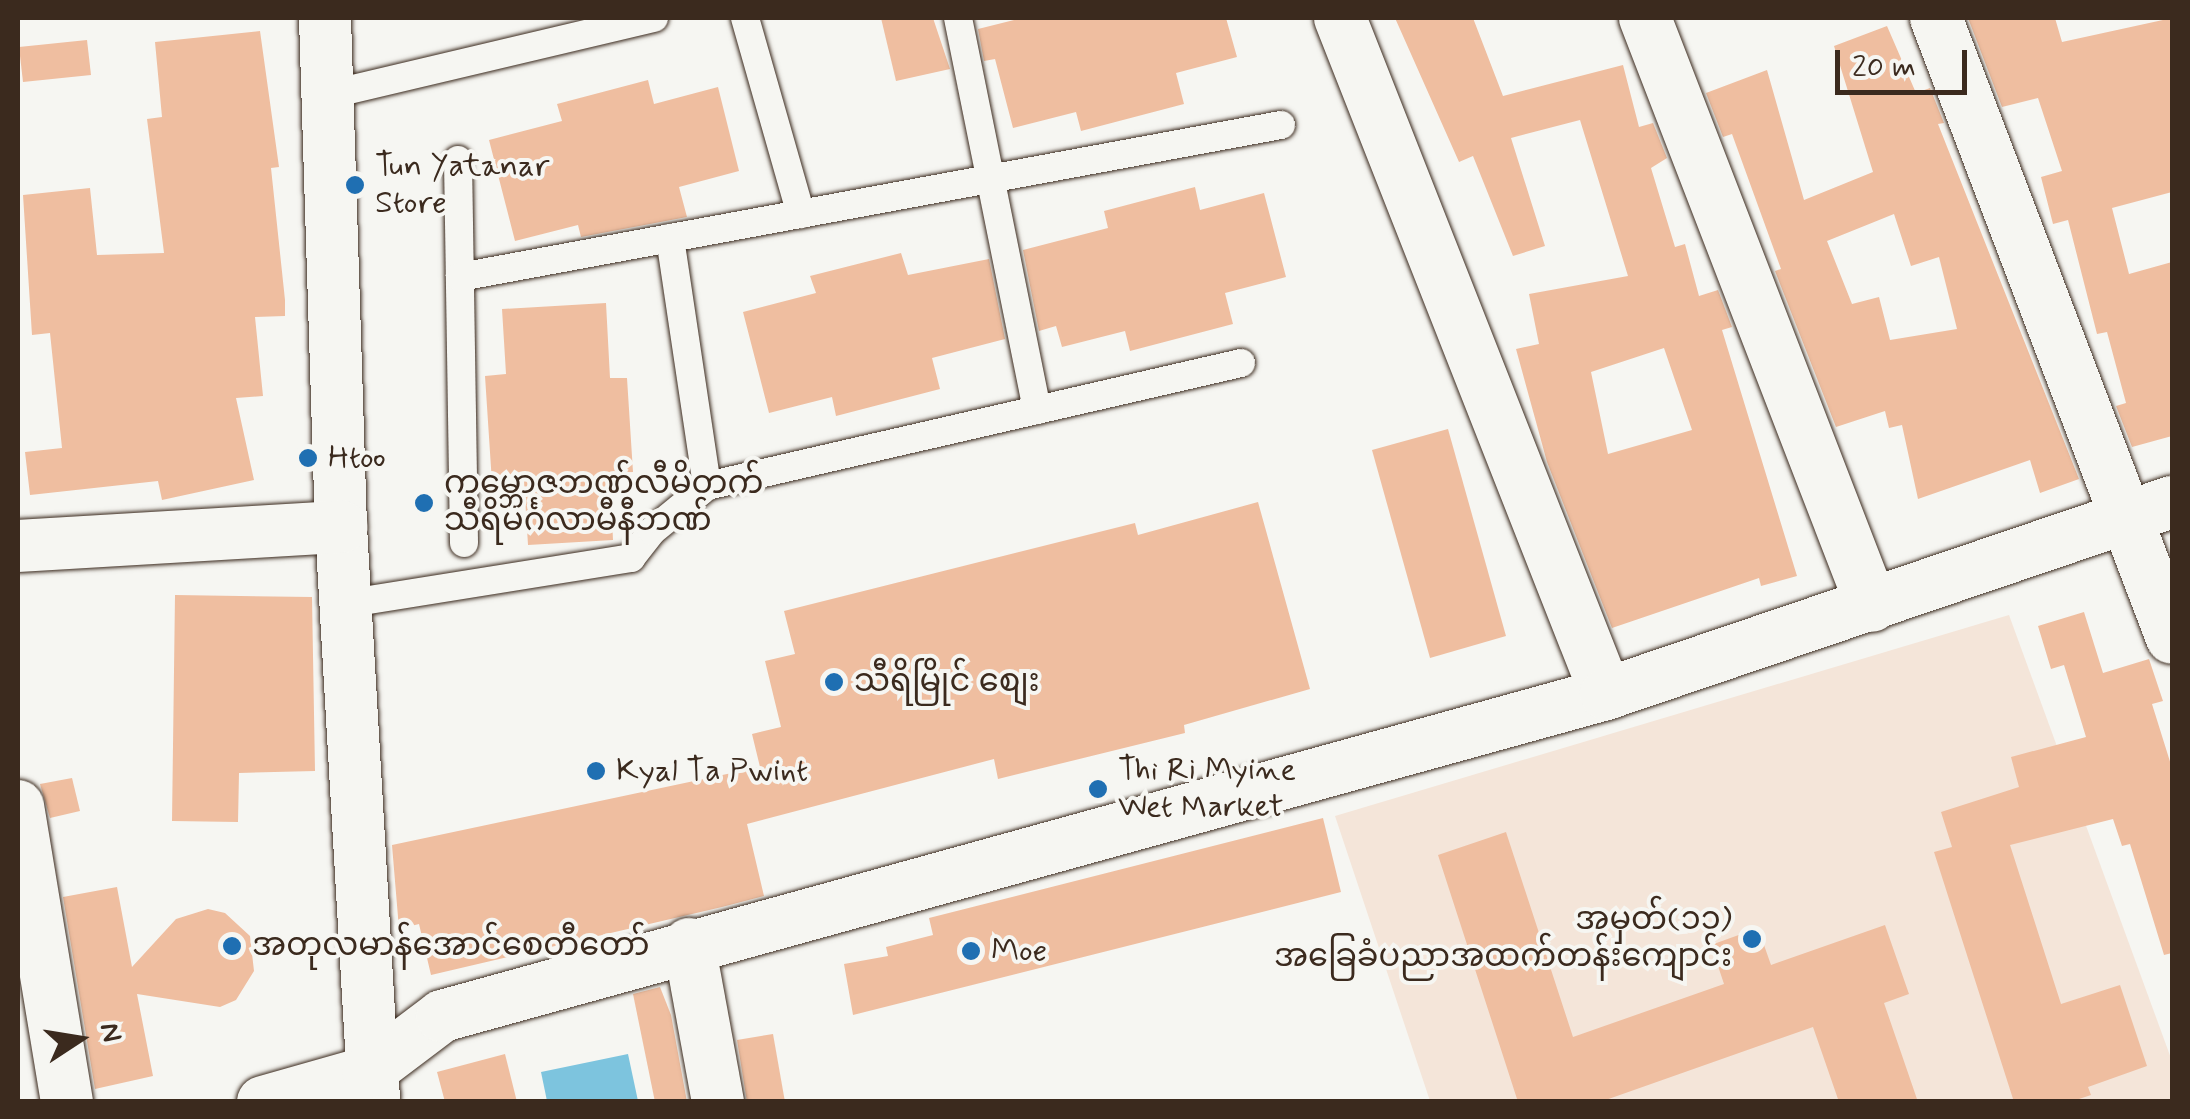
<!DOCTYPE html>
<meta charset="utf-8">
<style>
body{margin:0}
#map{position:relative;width:2190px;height:1119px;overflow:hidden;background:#f6f6f2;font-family:Mynerve,"Noto Sans Myanmar",sans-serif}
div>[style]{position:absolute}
.built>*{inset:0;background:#f4e5d9}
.water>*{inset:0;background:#7dc4de}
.building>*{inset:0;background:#efbea0}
.roads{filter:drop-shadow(0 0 2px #3b2a1e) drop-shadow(0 0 2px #3b2a1e)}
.lane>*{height:28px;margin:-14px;padding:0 14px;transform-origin:14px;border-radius:14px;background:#f6f6f2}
.street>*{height:52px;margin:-26px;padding:0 26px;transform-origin:26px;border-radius:26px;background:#f6f6f2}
.dots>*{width:28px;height:28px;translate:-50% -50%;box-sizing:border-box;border:5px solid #f6f6f2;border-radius:50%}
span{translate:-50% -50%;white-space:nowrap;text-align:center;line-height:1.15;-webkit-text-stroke:8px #f6f6f2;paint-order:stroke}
.poi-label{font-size:32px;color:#3b2a1e}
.left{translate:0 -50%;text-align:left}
.right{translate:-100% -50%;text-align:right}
.frame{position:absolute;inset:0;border:20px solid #3b2a1e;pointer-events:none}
.north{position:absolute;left:30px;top:989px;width:100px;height:100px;-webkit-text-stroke:8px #f6f6f2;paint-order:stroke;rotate:78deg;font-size:28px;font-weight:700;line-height:40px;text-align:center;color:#3b2a1e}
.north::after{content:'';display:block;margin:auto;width:35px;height:45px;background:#3b2a1e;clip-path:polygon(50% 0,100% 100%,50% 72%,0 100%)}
.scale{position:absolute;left:1835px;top:50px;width:132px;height:45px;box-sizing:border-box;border:5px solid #3b2a1e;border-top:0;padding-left:12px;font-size:30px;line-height:35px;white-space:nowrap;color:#3b2a1e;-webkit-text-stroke:8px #f6f6f2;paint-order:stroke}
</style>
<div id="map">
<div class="built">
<i style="clip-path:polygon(2009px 615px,2172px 1061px,2172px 1101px,1430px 1101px,1335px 816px)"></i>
</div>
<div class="water">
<i style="clip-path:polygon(628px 1054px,638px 1101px,547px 1101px,541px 1072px)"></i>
</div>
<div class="building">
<i style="clip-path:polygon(881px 18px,933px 18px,950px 69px,896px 81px)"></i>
<i style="clip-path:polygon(1022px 18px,1226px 18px,1237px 57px,1176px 73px,1184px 104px,1081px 131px,1076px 112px,1013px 128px,995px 59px,984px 61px,978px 29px)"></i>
<i style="clip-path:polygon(evenodd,1395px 18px,1473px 18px,1503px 96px,1623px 65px,1639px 127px,1653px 123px,1667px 158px,1651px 168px,1675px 247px,1685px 244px,1699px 296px,1718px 290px,1732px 327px,1722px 330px,1797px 576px,1761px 586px,1759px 578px,1612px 628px,1547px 462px,1516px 349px,1539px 344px,1529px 294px,1628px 276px,1580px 120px,1511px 138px,1545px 246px,1513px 256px,1473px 156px,1459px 162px,1395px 18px,1664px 348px,1692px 430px,1608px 454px,1591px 372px,1664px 348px)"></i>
<i style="clip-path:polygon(1968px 18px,2055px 18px,2062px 42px,2172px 18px,2172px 192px,2112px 208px,2129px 274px,2172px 262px,2172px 436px,2132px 447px,2116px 406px,2126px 403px,2107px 332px,2097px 334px,2068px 220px,2053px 224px,2041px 177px,2062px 171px,2038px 98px,2002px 107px)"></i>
<i style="clip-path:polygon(evenodd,1887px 26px,1916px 93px,1930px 88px,1944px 123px,1938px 124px,2079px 479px,2040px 493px,2030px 460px,1918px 499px,1902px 425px,1889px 428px,1885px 411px,1836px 427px,1775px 271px,1781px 269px,1732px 134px,1723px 137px,1706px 93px,1767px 70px,1804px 200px,1873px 172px,1834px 46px,1887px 26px,1894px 214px,1911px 266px,1939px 257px,1957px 329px,1890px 340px,1879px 297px,1852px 304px,1827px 241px,1894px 214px)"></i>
<i style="clip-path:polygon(260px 31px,279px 167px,271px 168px,285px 300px,285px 316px,255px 317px,263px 396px,236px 398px,254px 480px,162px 500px,158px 481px,30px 495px,25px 452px,62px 448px,50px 333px,32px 335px,23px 195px,90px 188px,97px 255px,164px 253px,147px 119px,162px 117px,155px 42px)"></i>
<i style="clip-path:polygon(87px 40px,91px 75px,23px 82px,19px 47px)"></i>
<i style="clip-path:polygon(648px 80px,654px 104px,718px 87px,739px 171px,679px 187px,687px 217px,581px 237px,578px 225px,515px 241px,489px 140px,562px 121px,557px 104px)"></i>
<i style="clip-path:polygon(1195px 187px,1200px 210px,1264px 193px,1286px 277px,1225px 293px,1233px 324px,1130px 351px,1125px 331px,1062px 347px,1056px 326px,1039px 331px,1023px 250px,1108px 228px,1104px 211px)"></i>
<i style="clip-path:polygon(901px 253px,908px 275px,989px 259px,1005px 339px,932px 358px,940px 389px,836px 416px,832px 397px,769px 413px,743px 312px,816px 293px,810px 276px)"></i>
<i style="clip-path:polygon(606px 303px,610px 378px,627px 378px,633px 472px,610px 473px,613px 540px,528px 545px,524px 481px,492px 483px,485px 376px,506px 374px,502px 309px)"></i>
<i style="clip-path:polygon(1448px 429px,1506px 636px,1430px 658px,1372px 450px)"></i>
<i style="clip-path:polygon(1258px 502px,1310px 689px,1184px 725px,1185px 733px,998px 779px,994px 759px,747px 824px,764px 896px,722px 907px,431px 975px,419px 924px,399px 929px,392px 845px,760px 767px,752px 734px,781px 727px,765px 661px,795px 654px,784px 611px,1135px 523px,1138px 535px)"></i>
<i style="clip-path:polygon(175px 595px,312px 597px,315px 771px,239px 773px,238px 822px,172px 821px)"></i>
<i style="clip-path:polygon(2084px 612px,2103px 673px,2149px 659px,2163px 701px,2152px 704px,2172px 768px,2172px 953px,2164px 955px,2130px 844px,2122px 846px,2113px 819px,2010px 845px,2061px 1004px,2120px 985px,2147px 1066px,2088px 1087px,2091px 1095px,2070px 1102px,2014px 1102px,1934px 852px,1952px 847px,1941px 812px,2019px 787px,2011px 757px,2086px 737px,2064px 665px,2051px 669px,2038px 626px)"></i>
<i style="clip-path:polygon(72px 778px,80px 811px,50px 818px,40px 784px)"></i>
<i style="clip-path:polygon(1323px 818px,1341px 892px,853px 1015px,844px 964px,888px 956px,886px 947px,933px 935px,929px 918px)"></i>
<i style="clip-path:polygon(1506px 832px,1573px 1037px,1724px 984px,1711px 945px,1758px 928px,1771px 965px,1885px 925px,1909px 994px,1884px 1003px,1918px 1102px,1839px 1102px,1813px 1027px,1600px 1102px,1518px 1102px,1438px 855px)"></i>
<i style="clip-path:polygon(117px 887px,132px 967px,176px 919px,208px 909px,225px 913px,250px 936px,254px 971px,236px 1000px,220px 1007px,137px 994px,153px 1076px,95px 1089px,63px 897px)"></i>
<i style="clip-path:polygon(660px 987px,671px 1015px,687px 1102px,655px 1102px,633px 994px)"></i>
<i style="clip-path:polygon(773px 1034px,785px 1102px,747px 1102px,737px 1040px)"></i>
<i style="clip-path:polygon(505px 1054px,517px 1102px,445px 1102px,437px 1072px)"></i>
</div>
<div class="roads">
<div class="lane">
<i style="left:745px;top:18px;width:204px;rotate:74.1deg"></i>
<i style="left:958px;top:18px;width:400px;rotate:78.6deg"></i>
<i style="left:328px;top:95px;width:335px;rotate:-13.3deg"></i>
<i style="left:458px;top:160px;width:383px;rotate:89.1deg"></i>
<i style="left:670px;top:238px;width:251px;rotate:81.5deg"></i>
<i style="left:460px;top:277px;width:835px;rotate:-10.49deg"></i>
<i style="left:344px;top:604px;width:291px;rotate:-9.1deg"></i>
<i style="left:631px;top:558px;width:34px;rotate:-52deg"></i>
<i style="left:652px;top:531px;width:71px;rotate:-39.3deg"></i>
<i style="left:707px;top:486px;width:548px;rotate:-12.97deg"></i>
</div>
<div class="street">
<i style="left:325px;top:18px;width:509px;rotate:88.2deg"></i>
<i style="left:341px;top:527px;width:574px;rotate:86.7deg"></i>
<i style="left:1340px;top:18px;width:726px;rotate:68.52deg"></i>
<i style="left:1645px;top:18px;width:630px;rotate:68.89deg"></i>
<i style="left:1936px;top:18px;width:663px;rotate:69.16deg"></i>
<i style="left:18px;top:546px;width:324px;rotate:-3.4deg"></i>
<i style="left:18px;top:806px;width:300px;rotate:80.6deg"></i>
<i style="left:689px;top:944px;width:161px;rotate:79.6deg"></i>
<i style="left:263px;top:1102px;width:109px;rotate:-15.9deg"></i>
<i style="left:368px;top:1072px;width:93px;rotate:-37.1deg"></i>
<i style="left:442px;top:1016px;width:1208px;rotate:-15.46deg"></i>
<i style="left:1606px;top:694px;width:598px;rotate:-18.74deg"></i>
</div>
</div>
<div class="dots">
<i style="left:355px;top:185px;background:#1f6fb2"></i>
<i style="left:308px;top:458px;background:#1f6fb2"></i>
<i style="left:424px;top:503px;background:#1f6fb2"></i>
<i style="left:834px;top:682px;background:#1f6fb2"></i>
<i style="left:596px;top:771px;background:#1f6fb2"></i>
<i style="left:1098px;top:789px;background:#1f6fb2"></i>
<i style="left:1752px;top:939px;background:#1f6fb2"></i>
<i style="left:232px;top:946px;background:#1f6fb2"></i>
<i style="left:971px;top:951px;background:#1f6fb2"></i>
</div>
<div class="poi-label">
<span class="left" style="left:375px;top:185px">Tun Yatanar<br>Store</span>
<span class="left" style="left:328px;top:458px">Htoo</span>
<span class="left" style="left:444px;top:503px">ကမ္ဘောဇဘဏ်လီမိတက်<br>သီရိမင်္ဂလာမီနီဘဏ်</span>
<span class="left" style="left:854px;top:682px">သီရိမြိုင် စျေး</span>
<span class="left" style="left:616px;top:771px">Kyal Ta Pwint</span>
<span class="left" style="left:1118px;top:789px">Thi Ri Myine<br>Wet Market</span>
<span class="right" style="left:1732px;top:939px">အမှတ်(၁၁)<br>အခြေခံပညာအထက်တန်းကျောင်း</span>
<span class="left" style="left:252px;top:946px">အတုလမာန်အောင်စေတီတော်</span>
<span class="left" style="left:991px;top:951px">Moe</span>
</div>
<div class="frame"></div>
<div class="north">N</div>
<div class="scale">20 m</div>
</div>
